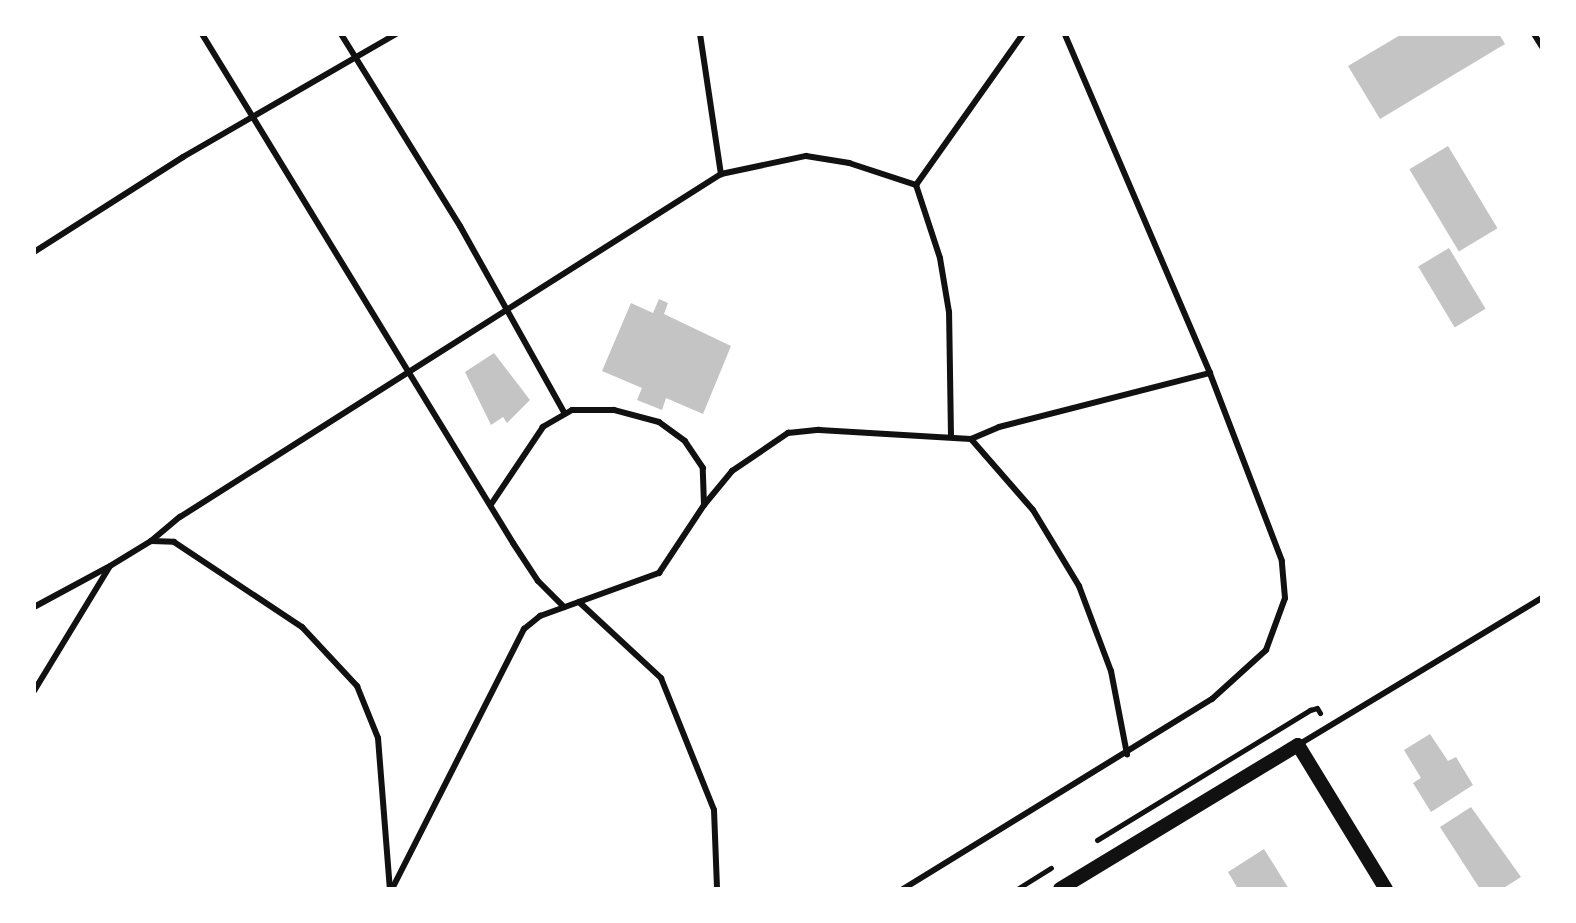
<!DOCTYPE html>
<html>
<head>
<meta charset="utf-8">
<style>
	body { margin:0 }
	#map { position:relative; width:1576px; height:923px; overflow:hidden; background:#fff; font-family:Quicksand,sans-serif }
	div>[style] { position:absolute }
	.building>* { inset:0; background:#c4c4c4; transform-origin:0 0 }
	.path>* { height:5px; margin:-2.5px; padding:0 2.5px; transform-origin:2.5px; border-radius:2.5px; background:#111 }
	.service>* { height:6px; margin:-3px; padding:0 3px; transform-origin:3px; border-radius:3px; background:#111 }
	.tertiary>* { height:14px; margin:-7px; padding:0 7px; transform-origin:7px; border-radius:7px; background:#111 }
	span { translate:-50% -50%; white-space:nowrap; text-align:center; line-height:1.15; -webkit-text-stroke:8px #fff; paint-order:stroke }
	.frame { position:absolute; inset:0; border:36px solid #fff; pointer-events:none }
</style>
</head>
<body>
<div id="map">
	<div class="building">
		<div style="clip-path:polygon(1402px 34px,1499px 34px,1505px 44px,1380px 119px,1348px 66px)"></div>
		<div style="left:1448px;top:146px;width:96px;height:45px;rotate:59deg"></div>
		<div style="left:1449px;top:248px;width:71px;height:36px;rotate:59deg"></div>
		<div style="clip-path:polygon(659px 299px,668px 303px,664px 314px,731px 346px,703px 414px,666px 398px,662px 410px,637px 400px,642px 388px,602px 371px,631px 303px,653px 313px)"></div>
		<div style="clip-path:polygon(494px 353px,530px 400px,507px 423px,503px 417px,491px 425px,465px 372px)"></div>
		<div style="clip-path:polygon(1430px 734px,1448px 761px,1456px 757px,1473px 785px,1431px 812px,1413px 783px,1421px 778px,1404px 750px)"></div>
		<div style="clip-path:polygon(1471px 807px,1521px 877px,1502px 889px,1480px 889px,1440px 827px)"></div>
		<div style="clip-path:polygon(1264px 849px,1289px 889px,1238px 889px,1228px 872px)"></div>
	</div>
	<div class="path">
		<div style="left:1097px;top:840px;width:250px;rotate:-31.4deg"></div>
		<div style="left:1310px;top:710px;width:7px;rotate:-16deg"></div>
		<div style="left:1317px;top:708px;width:6px;rotate:59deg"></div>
		<div style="left:1017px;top:889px;width:40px;rotate:-32deg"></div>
	</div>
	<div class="service">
		<div style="left:202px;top:34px;width:596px;rotate:58.57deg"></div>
		<div style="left:513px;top:543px;width:45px;rotate:56.7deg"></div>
		<div style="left:538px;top:581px;width:37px;rotate:45deg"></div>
		<div style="left:341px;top:34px;width:226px;rotate:58.2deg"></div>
		<div style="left:460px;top:226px;width:215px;rotate:60.8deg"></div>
		<div style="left:700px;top:34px;width:142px;rotate:81.5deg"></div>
		<div style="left:1534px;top:34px;width:15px;rotate:58deg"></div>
		<div style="left:34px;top:252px;width:177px;rotate:-32.5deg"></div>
		<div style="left:183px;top:157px;width:246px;rotate:-30deg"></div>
		<div style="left:951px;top:436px;width:124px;rotate:-90.9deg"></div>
		<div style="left:949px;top:312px;width:55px;rotate:-99.5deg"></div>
		<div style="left:940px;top:258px;width:77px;rotate:-108.2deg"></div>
		<div style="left:916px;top:185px;width:185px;rotate:-54.7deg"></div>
		<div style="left:971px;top:439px;width:30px;rotate:-23deg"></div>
		<div style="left:999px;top:427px;width:218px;rotate:-14.4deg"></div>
		<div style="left:704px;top:505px;width:44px;rotate:-50.5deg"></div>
		<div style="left:732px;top:471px;width:68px;rotate:-34.2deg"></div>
		<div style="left:788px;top:433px;width:31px;rotate:-6deg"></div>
		<div style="left:819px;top:430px;width:152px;rotate:3.4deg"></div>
		<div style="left:971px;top:439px;width:94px;rotate:48.9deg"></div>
		<div style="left:1033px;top:510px;width:89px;rotate:58.8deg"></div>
		<div style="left:1079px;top:586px;width:91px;rotate:69.4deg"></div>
		<div style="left:1111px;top:671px;width:85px;rotate:79.1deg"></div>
		<div style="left:151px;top:541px;width:38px;rotate:-40deg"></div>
		<div style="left:180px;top:517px;width:641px;rotate:-32.38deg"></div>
		<div style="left:721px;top:174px;width:87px;rotate:-12deg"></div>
		<div style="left:806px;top:156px;width:44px;rotate:9.2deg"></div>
		<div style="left:849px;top:163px;width:71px;rotate:18.2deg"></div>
		<div style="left:579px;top:602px;width:112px;rotate:42.8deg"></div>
		<div style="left:661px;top:678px;width:142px;rotate:68.1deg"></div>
		<div style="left:714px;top:810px;width:79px;rotate:87.8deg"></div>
		<div style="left:34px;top:607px;width:84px;rotate:-28.4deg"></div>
		<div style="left:34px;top:691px;width:146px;rotate:-58.7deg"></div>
		<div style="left:110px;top:566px;width:48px;rotate:-31.4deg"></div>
		<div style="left:151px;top:541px;width:23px;rotate:2deg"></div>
		<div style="left:174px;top:542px;width:154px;rotate:33.6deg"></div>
		<div style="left:302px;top:627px;width:81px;rotate:47deg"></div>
		<div style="left:357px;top:686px;width:56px;rotate:68deg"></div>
		<div style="left:378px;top:738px;width:151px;rotate:85.5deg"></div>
		<div style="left:1298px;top:745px;width:285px;rotate:-31.1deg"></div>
		<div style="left:392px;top:889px;width:292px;rotate:-63.1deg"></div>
		<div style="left:524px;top:629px;width:21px;rotate:-39deg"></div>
		<div style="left:540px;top:616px;width:127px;rotate:-19.9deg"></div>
		<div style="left:659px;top:573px;width:82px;rotate:-56.5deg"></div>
		<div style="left:704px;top:505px;width:37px;rotate:-92deg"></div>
		<div style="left:703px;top:468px;width:32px;rotate:-124deg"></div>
		<div style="left:685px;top:441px;width:32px;rotate:-144deg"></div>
		<div style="left:659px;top:422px;width:47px;rotate:-165.1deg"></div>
		<div style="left:614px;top:410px;width:42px;rotate:180deg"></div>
		<div style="left:572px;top:410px;width:34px;rotate:150deg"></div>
		<div style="left:543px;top:427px;width:92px;rotate:123.9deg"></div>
		<div style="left:903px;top:889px;width:363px;rotate:-31.6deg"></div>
		<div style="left:1212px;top:699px;width:73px;rotate:-42.2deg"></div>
		<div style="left:1266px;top:650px;width:55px;rotate:-69.9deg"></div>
		<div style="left:1285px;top:598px;width:37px;rotate:-95deg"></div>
		<div style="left:1282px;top:561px;width:201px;rotate:-111deg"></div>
		<div style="left:1210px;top:373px;width:369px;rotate:-113.2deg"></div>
	</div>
	<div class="tertiary">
		<div style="left:1060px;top:889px;width:278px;rotate:-31.2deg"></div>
		<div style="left:1298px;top:745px;width:169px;rotate:58.6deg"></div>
	</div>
	<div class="frame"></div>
</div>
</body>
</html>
